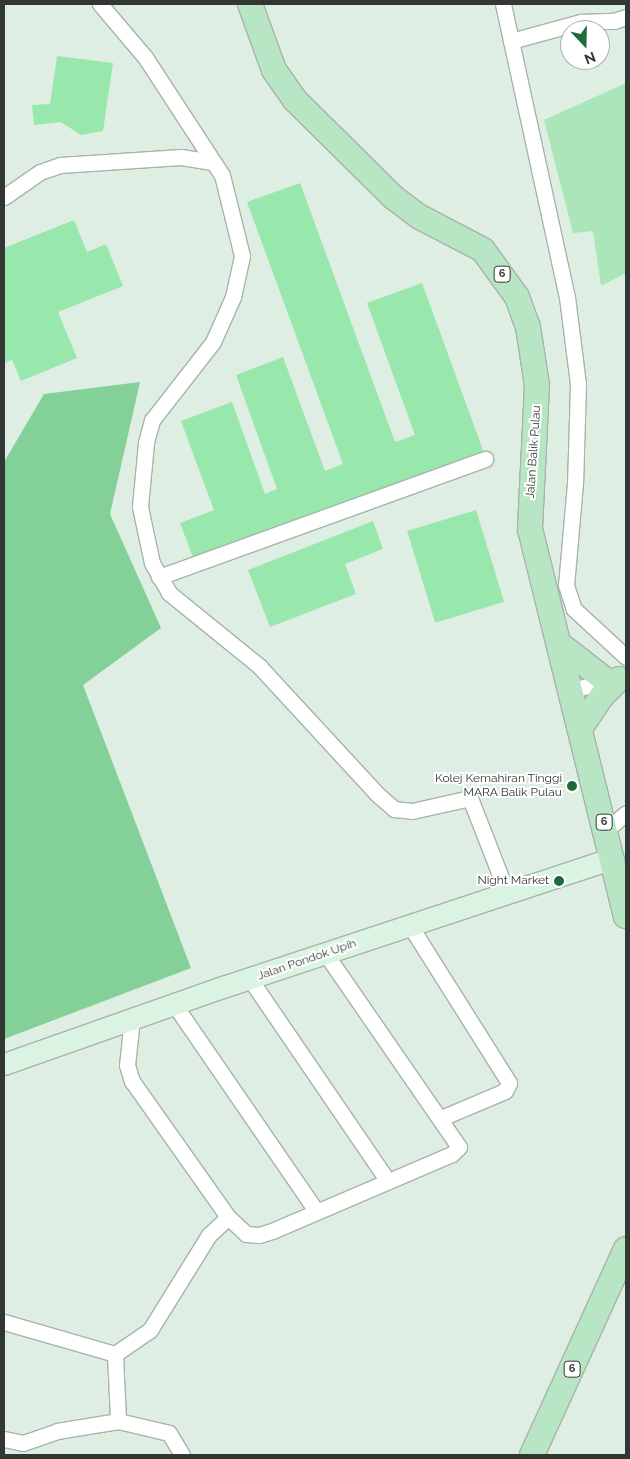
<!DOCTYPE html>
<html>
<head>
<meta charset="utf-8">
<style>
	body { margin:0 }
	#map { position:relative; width:630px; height:1459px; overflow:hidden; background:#dfeee2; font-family:Raleway,sans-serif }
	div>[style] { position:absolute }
	.green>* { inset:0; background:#aae6b9 }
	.forest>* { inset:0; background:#83d098 }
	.building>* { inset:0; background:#98e7ad; transform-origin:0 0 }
	.roads { filter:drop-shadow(1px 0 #a6b4a9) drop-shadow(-1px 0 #a6b4a9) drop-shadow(0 1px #a6b4a9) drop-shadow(0 -1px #a6b4a9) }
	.street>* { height:15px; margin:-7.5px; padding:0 7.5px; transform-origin:7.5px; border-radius:7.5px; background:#fff }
	.secondary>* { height:21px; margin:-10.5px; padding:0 10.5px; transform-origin:10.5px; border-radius:10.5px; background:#dbf3e2 }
	.primary>* { height:24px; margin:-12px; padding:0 12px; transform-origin:12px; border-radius:12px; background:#b8e6c4 }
	.dots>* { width:14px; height:14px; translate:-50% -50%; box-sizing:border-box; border:2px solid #fff; border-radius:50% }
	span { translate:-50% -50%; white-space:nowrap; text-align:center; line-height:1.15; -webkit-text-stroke:4px #fff; paint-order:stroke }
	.shield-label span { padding:1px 4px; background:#fff; border:1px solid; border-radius:4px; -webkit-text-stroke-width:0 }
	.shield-label { font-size:11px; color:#323733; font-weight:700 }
	.street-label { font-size:12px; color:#323733 }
	.poi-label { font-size:12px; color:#323733 }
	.right { translate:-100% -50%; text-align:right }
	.frame { position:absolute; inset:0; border:5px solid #323733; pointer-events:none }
	.north { position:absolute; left:560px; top:20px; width:50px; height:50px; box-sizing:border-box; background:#fff; border:1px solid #adafad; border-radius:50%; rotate:159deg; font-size:14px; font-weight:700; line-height:20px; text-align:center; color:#323733 }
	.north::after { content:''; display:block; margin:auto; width:18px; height:22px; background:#1e6c3b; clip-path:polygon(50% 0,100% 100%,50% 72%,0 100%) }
</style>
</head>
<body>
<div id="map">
	<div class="green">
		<div style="clip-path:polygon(626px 83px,626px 273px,601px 286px,593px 231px,573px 233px,544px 120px)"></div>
	</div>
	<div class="forest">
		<div style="clip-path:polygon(140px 382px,110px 514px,161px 628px,83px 685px,191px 968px,4px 1039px,4px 462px,44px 394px)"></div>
	</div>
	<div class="building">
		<div style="clip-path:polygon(57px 56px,113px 63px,103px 131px,81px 135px,61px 122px,34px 125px,32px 105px,50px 104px)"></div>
		<div style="clip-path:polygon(300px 183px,395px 442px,415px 435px,367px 303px,422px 283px,484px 453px,194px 560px,180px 523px,214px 510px,181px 421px,232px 402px,265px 494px,277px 489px,236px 375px,283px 357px,325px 471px,343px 464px,247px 202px)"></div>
		<div style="clip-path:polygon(74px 220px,87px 252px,106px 244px,123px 286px,58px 312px,77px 358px,21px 381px,12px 360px,4px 363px,4px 248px)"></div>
		<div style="left:476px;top:510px;width:96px;height:72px;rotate:73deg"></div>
		<div style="clip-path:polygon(373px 521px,383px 549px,345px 564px,356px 594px,270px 627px,248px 570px)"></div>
	</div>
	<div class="roads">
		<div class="street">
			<div style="left:100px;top:4px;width:70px;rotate:49.7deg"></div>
			<div style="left:145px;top:57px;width:141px;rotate:56.9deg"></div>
			<div style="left:222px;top:175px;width:83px;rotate:76.1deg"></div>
			<div style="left:242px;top:256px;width:42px;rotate:102.4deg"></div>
			<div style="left:233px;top:297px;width:49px;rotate:114deg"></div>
			<div style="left:213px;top:342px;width:99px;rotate:128deg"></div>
			<div style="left:152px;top:420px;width:24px;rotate:105deg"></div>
			<div style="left:146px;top:443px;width:64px;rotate:95.4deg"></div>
			<div style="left:140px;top:507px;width:57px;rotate:77.9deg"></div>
			<div style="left:152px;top:563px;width:34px;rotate:60deg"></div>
			<div style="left:169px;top:593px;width:116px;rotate:39deg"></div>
			<div style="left:259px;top:666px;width:174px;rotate:47.3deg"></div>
			<div style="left:377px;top:794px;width:23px;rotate:41deg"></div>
			<div style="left:394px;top:809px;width:18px;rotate:6deg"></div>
			<div style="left:412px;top:811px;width:59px;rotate:-12.6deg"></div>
			<div style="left:470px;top:798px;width:102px;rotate:68.7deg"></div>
			<div style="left:503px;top:4px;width:300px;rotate:77.7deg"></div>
			<div style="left:567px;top:297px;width:88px;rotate:82.8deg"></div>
			<div style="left:578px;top:384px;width:99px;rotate:91.7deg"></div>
			<div style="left:575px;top:483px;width:102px;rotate:95deg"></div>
			<div style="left:566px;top:585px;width:25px;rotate:72deg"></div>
			<div style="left:574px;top:609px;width:71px;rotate:42.7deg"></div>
			<div style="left:511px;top:41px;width:73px;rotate:-15.2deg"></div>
			<div style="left:581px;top:22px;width:33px;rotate:-2deg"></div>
			<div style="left:614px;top:21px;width:13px;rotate:-18deg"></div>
			<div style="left:4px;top:197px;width:44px;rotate:-34.8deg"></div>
			<div style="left:40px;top:172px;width:21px;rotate:-19deg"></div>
			<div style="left:60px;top:165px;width:121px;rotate:-3.8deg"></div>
			<div style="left:181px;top:157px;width:32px;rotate:9deg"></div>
			<div style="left:159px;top:577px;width:347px;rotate:-19.9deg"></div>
			<div style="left:571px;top:690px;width:43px;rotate:-13.4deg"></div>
			<div style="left:606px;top:830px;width:26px;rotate:-40deg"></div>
			<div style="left:409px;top:924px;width:188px;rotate:57.8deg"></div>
			<div style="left:509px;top:1083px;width:9px;rotate:117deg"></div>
			<div style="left:505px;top:1091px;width:69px;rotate:157.1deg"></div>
			<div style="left:250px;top:979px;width:243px;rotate:55.7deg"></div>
			<div style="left:174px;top:1004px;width:252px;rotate:55.5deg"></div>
			<div style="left:132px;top:1019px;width:46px;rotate:96.2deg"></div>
			<div style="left:127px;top:1065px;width:17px;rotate:73deg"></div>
			<div style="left:132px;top:1081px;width:166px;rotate:54.8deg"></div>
			<div style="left:228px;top:1217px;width:25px;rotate:43deg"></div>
			<div style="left:246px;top:1234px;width:13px;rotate:4deg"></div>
			<div style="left:259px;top:1235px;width:14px;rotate:-17deg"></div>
			<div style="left:272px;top:1231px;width:196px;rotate:-23.2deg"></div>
			<div style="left:452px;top:1154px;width:10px;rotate:-45deg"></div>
			<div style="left:459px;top:1147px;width:234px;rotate:-124.6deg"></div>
			<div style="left:4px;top:1322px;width:116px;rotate:16.1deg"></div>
			<div style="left:115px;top:1354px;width:67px;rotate:87.4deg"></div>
			<div style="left:115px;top:1354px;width:42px;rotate:-34.4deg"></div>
			<div style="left:150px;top:1330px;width:112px;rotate:-58.2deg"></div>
			<div style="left:209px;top:1235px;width:26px;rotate:-43deg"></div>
			<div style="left:4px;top:1439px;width:19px;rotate:12deg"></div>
			<div style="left:23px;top:1443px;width:36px;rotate:-19deg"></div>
			<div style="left:57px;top:1431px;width:62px;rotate:-9.3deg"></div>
			<div style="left:118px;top:1421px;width:52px;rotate:13.2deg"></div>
			<div style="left:169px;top:1433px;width:26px;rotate:59deg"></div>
		</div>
		<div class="secondary">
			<div style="left:4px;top:1064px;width:232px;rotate:-19.4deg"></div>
			<div style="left:223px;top:987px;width:410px;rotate:-18.3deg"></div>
		</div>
		<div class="primary">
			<div style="left:250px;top:4px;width:70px;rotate:70deg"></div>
			<div style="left:274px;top:70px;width:35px;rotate:55deg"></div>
			<div style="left:294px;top:99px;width:139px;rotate:44.7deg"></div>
			<div style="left:393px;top:197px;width:34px;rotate:37deg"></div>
			<div style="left:420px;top:217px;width:71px;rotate:27.6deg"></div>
			<div style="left:483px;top:250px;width:58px;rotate:54.1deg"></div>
			<div style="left:517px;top:297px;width:32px;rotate:70deg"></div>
			<div style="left:528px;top:327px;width:59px;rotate:81.2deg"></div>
			<div style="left:537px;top:385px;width:144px;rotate:92.8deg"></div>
			<div style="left:530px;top:529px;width:399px;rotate:76.1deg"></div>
			<div style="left:558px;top:643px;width:63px;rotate:38deg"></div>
			<div style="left:581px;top:727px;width:37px;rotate:-56deg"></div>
			<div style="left:602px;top:696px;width:24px;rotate:-45deg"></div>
			<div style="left:532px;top:1455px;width:226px;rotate:-65.5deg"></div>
		</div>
	</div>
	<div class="dots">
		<div style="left:572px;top:786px;background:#1e6c3b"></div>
		<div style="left:559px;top:881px;background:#1e6c3b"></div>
	</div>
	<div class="shield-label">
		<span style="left:502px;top:274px">6</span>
		<span style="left:604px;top:822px">6</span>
		<span style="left:572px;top:1369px">6</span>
	</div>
	<div class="street-label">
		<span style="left:534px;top:452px;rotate:-86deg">Jalan Balik Pulau</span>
		<span style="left:307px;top:960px;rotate:-19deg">Jalan Pondok Upih</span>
	</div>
	<div class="poi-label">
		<span class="right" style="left:562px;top:786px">Kolej Kemahiran Tinggi<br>MARA Balik Pulau</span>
		<span class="right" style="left:549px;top:881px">Night Market</span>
	</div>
	<div class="frame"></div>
	<div class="north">N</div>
</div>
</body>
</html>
